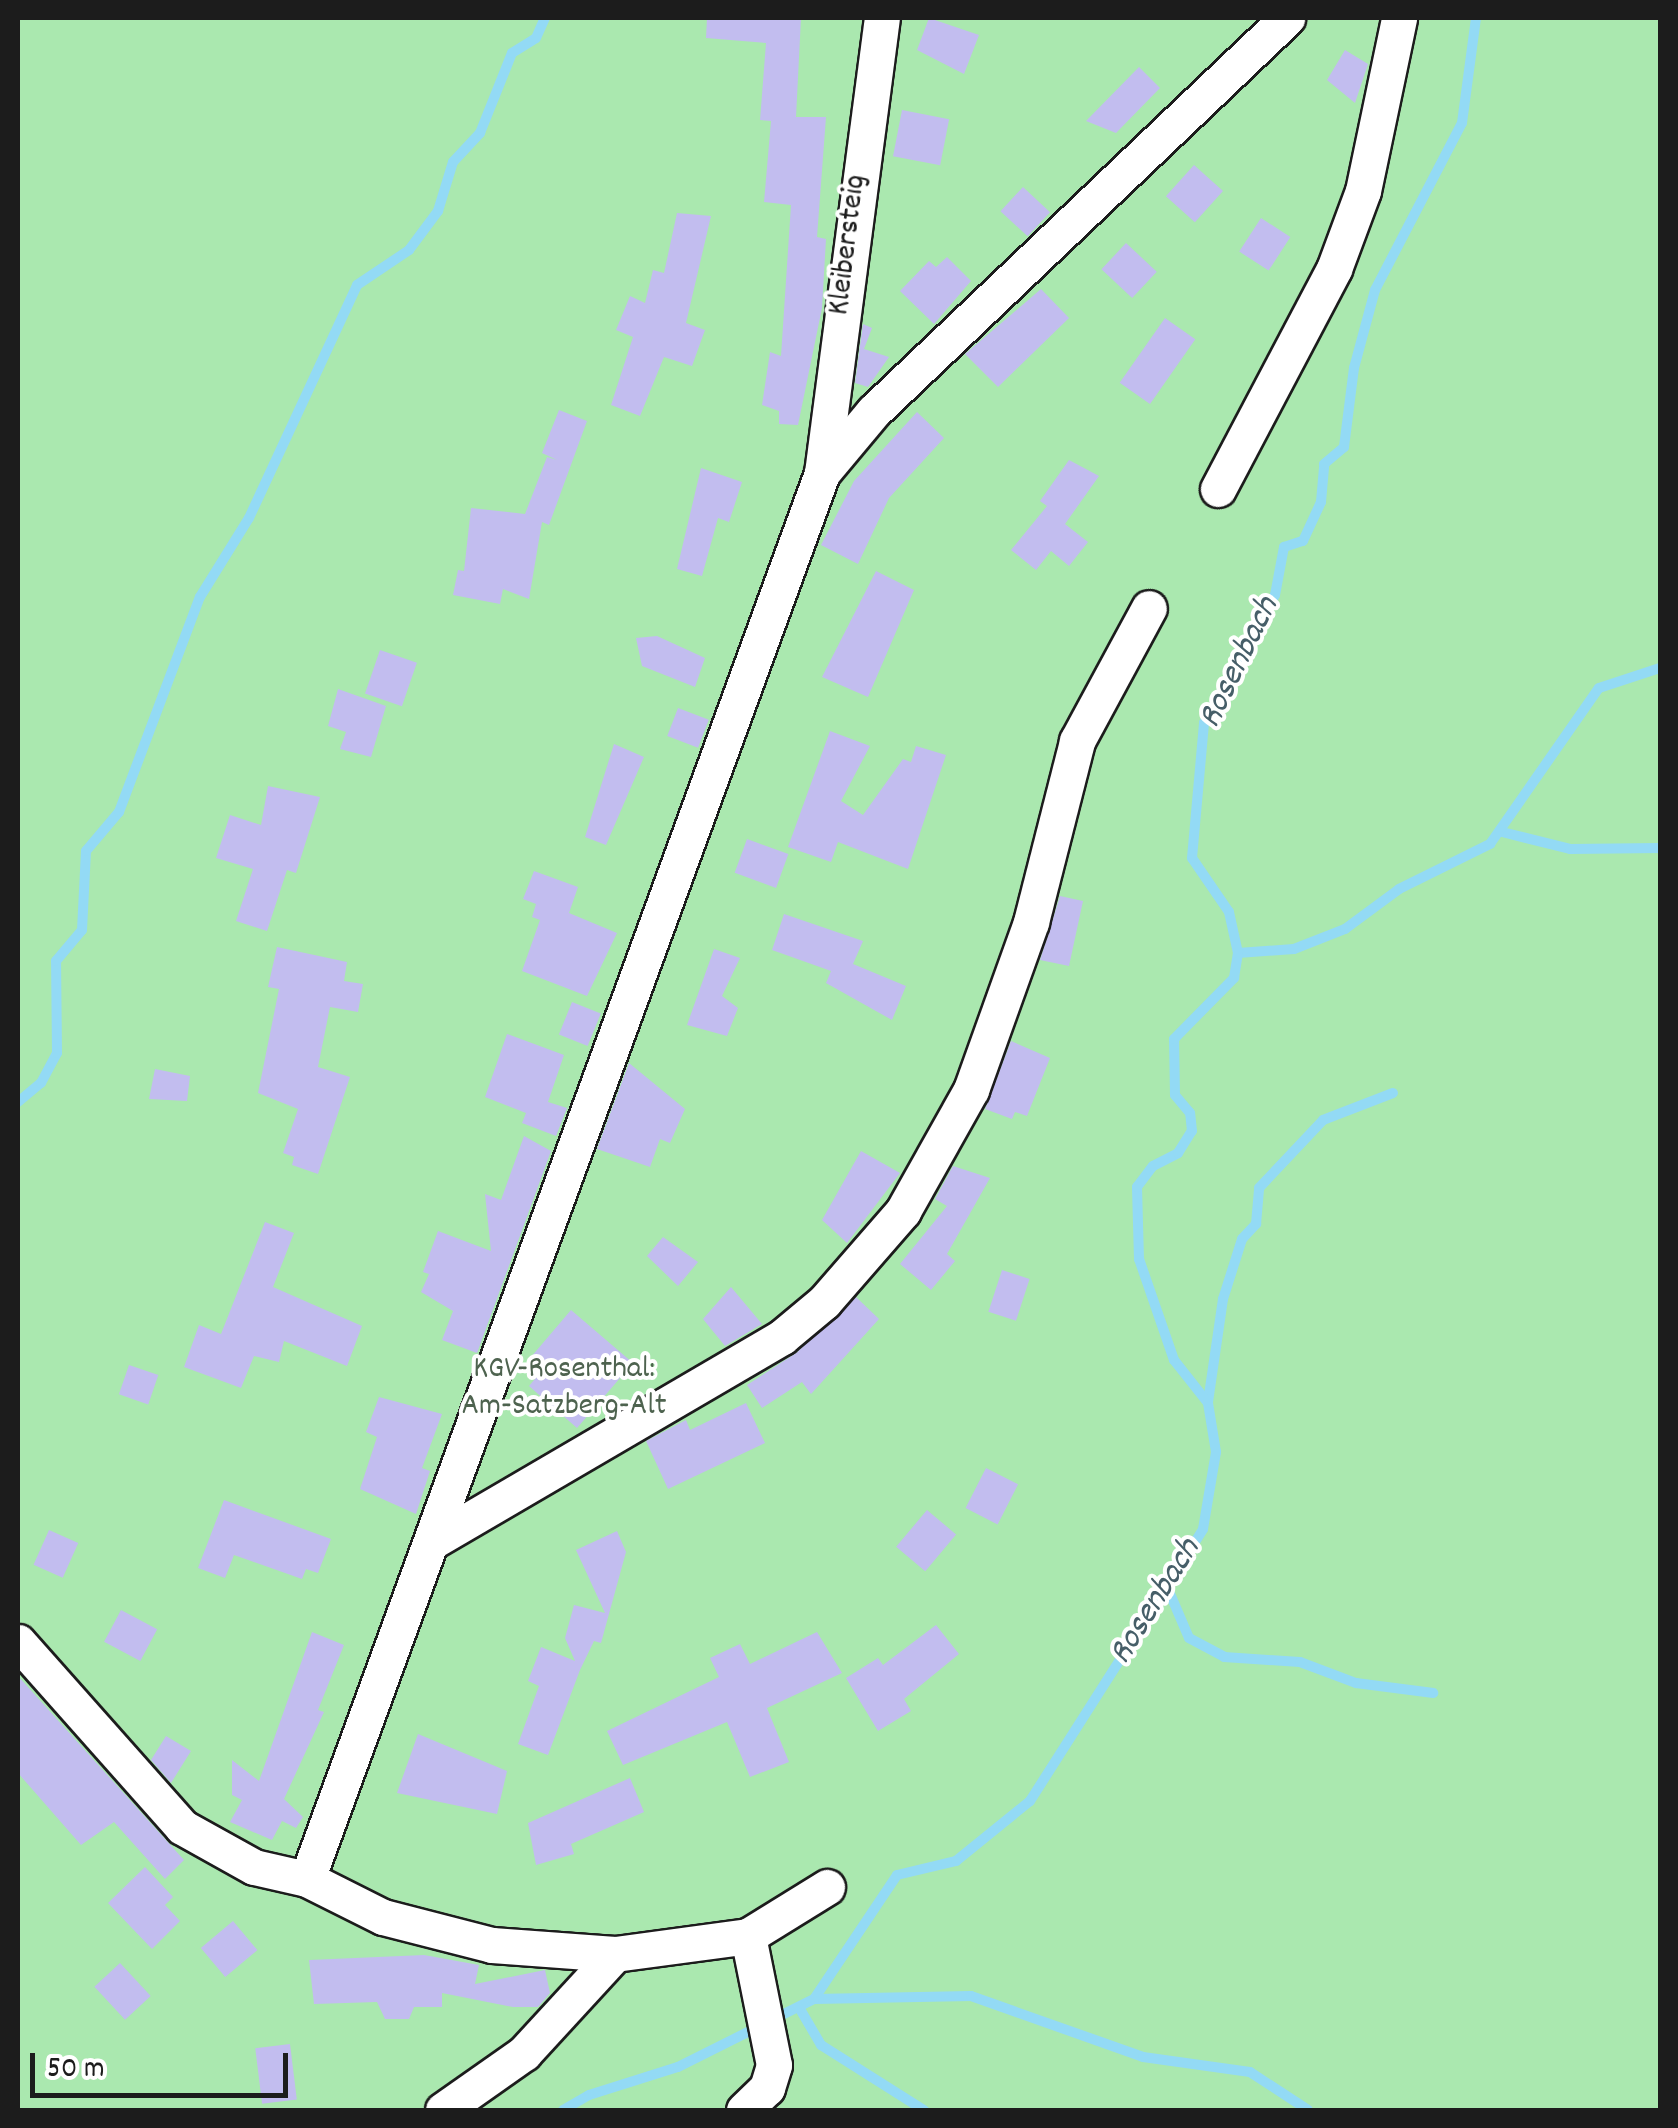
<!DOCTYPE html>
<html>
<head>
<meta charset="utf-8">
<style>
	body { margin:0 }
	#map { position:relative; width:1678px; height:2128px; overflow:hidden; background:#fff; font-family:Dekko,sans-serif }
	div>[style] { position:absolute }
	.green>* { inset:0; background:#aae8af; transform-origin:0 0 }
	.stream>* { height:10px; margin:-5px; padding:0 5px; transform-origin:5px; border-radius:5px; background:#93daf5 }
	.building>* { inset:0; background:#c2bdef; transform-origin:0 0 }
	.roads { filter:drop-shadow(2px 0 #1c1c1c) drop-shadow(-2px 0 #1c1c1c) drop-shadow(0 2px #1c1c1c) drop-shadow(0 -2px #1c1c1c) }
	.street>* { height:35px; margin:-17.5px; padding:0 17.5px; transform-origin:17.5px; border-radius:17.5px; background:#fff }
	span { translate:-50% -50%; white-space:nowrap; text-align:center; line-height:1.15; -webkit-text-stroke:8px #fff; paint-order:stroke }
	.street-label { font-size:32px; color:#1c1c1c }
	.park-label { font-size:32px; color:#4e634f }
	.water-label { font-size:35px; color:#465e68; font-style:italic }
	.frame { position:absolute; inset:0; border:20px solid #1c1c1c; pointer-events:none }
	.scale { position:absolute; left:30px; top:2053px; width:258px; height:45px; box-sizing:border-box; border:5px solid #1c1c1c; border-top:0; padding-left:12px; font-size:30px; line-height:35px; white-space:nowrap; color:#1c1c1c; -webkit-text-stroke:8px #fff; paint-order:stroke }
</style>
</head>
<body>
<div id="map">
	<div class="green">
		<div style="left:18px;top:18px;width:1642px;height:2092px"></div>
	</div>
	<div class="stream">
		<div style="left:1502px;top:832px;width:70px;rotate:14deg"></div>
		<div style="left:1570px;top:849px;width:90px;rotate:-0.6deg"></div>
		<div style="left:1238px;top:953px;width:56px;rotate:-4.1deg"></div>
		<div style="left:1294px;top:949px;width:55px;rotate:-21.4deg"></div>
		<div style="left:1345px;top:929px;width:67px;rotate:-36.5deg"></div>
		<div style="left:1399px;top:889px;width:102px;rotate:-26.3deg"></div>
		<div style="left:1490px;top:844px;width:190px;rotate:-55.1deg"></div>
		<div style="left:1599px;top:688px;width:64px;rotate:-18.2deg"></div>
		<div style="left:18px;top:1102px;width:30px;rotate:-40deg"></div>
		<div style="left:41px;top:1083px;width:34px;rotate:-62deg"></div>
		<div style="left:57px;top:1053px;width:92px;rotate:-90.6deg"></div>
		<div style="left:56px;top:961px;width:40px;rotate:-50deg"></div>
		<div style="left:82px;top:930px;width:79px;rotate:-87.1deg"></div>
		<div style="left:86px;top:851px;width:51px;rotate:-49.8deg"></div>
		<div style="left:119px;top:812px;width:230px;rotate:-69.4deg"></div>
		<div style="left:200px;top:597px;width:93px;rotate:-58.2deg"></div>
		<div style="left:249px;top:518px;width:257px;rotate:-65.1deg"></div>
		<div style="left:357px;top:285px;width:63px;rotate:-33.9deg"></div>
		<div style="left:409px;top:250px;width:49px;rotate:-53.4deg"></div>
		<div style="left:438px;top:211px;width:51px;rotate:-73deg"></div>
		<div style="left:453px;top:162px;width:40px;rotate:-47deg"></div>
		<div style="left:480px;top:133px;width:86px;rotate:-68.2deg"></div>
		<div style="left:512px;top:53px;width:28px;rotate:-32deg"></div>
		<div style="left:536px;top:38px;width:22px;rotate:-66deg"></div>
		<div style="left:1208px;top:1402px;width:104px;rotate:-81.7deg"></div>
		<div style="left:1223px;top:1299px;width:63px;rotate:-72.4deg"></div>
		<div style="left:1242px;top:1239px;width:21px;rotate:-47deg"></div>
		<div style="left:1256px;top:1224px;width:36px;rotate:-85deg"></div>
		<div style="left:1259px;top:1188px;width:93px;rotate:-46.7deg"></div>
		<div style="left:1323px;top:1120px;width:75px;rotate:-21.1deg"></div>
		<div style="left:1168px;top:1589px;width:53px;rotate:66.8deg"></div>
		<div style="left:1189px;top:1638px;width:40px;rotate:28deg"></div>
		<div style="left:1224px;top:1657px;width:76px;rotate:3.8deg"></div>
		<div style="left:1300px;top:1662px;width:60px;rotate:20.6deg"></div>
		<div style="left:1356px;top:1683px;width:78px;rotate:7.4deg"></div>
		<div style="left:814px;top:1999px;width:157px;rotate:-1.1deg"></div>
		<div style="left:971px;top:1996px;width:182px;rotate:19.5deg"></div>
		<div style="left:1143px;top:2057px;width:108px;rotate:8deg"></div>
		<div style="left:1250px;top:2072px;width:69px;rotate:33.2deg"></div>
		<div style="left:800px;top:2009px;width:42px;rotate:59.7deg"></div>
		<div style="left:821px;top:2045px;width:122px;rotate:32.3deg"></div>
		<div style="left:563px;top:2110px;width:30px;rotate:-30deg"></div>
		<div style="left:589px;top:2095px;width:93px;rotate:-17.5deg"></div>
		<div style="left:678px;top:2067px;width:152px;rotate:-26.6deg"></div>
		<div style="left:814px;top:1999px;width:149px;rotate:-56.2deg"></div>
		<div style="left:897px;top:1875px;width:61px;rotate:-13.3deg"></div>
		<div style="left:956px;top:1861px;width:95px;rotate:-39deg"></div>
		<div style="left:1030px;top:1801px;width:322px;rotate:-57.5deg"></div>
		<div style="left:1203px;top:1529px;width:78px;rotate:-80.4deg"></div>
		<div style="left:1216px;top:1452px;width:50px;rotate:-99.3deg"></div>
		<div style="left:1208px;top:1403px;width:55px;rotate:-128.3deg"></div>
		<div style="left:1174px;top:1360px;width:107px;rotate:-109.1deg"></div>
		<div style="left:1139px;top:1259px;width:72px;rotate:-91.6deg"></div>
		<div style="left:1137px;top:1187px;width:26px;rotate:-53deg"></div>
		<div style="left:1153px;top:1166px;width:28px;rotate:-27deg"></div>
		<div style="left:1178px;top:1153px;width:26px;rotate:-58deg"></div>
		<div style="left:1192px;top:1131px;width:18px;rotate:-96deg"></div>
		<div style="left:1190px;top:1113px;width:23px;rotate:-130deg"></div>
		<div style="left:1175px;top:1095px;width:56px;rotate:-91deg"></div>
		<div style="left:1174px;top:1039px;width:86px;rotate:-45.5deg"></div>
		<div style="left:1234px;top:978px;width:25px;rotate:-81deg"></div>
		<div style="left:1238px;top:953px;width:42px;rotate:-102.4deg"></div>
		<div style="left:1229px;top:912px;width:65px;rotate:-124.4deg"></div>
		<div style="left:1192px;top:858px;width:136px;rotate:-84.9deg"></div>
		<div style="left:1204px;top:723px;width:146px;rotate:-61deg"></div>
		<div style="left:1275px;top:595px;width:49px;rotate:-79.4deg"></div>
		<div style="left:1284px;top:547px;width:20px;rotate:-18deg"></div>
		<div style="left:1303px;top:541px;width:43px;rotate:-65.2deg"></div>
		<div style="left:1321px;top:502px;width:38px;rotate:-85deg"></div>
		<div style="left:1324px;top:464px;width:26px;rotate:-40deg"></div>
		<div style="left:1344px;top:447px;width:80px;rotate:-82.8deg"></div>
		<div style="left:1354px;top:368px;width:81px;rotate:-74.9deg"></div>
		<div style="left:1375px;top:290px;width:188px;rotate:-62.5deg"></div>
		<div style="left:1462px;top:123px;width:106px;rotate:-82.4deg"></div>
	</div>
	<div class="building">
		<div style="clip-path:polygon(707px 18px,801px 18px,796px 117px,826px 117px,817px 237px,826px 239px,822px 308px,798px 425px,779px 424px,779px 411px,762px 405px,770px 352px,781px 356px,791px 205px,764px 202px,771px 121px,760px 120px,766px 43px,706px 38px)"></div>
		<div style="clip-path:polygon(929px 18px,979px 35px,964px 74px,917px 50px)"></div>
		<div style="clip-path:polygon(1345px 50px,1368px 64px,1355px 103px,1327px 80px)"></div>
		<div style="clip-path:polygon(1139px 67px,1160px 88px,1116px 133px,1086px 121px)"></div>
		<div style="left:902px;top:110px;width:48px;height:47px;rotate:11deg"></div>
		<div style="left:1194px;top:165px;width:39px;height:42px;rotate:42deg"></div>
		<div style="left:1023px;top:187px;width:37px;height:33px;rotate:43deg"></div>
		<div style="clip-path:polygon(677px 213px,711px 216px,686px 323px,705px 330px,692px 366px,664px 357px,640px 416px,611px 405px,633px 337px,616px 330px,630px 296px,645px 303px,653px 270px,664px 273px)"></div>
		<div style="left:1261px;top:218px;width:35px;height:40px;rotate:33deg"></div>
		<div style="left:1126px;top:243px;width:42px;height:36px;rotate:43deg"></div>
		<div style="clip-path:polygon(947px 257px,971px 281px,934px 324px,900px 291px,929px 261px,936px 267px)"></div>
		<div style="clip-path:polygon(1041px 289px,1069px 318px,998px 387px,965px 354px)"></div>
		<div style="left:1165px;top:318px;width:37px;height:79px;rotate:35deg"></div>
		<div style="clip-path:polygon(863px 324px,872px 328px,864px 349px,889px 357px,868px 387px,855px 383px)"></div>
		<div style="clip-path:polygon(559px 410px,587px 421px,549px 525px,542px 522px,529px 599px,503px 589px,500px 604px,453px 595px,458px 570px,464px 571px,471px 508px,525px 514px,547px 457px,557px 460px,542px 453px)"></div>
		<div style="clip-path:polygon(917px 412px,944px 438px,889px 498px,858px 564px,821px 545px,854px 481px)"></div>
		<div style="clip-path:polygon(1069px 460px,1099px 476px,1065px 524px,1088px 542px,1069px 566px,1051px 551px,1036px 570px,1011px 550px,1047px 506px,1040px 501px)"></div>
		<div style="clip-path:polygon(701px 468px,742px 482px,729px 522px,718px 518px,702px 576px,677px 569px)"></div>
		<div style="clip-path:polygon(876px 571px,914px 590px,868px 697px,822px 677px)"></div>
		<div style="clip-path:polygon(657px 636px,705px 658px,695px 687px,642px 666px,636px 638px)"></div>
		<div style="left:380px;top:650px;width:39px;height:46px;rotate:19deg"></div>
		<div style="clip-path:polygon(338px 689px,386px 706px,371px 757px,340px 749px,346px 732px,328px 726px)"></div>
		<div style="left:678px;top:708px;width:33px;height:30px;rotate:21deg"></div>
		<div style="clip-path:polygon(830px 731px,870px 746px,841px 801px,863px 815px,903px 759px,911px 762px,916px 746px,946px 755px,908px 869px,838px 842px,831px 862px,788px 847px)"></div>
		<div style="clip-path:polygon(614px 744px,644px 757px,606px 845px,585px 837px)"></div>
		<div style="clip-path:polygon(268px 786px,320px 797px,296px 873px,287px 870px,267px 931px,236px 921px,253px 869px,216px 858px,230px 815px,261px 825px)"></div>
		<div style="left:747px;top:839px;width:44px;height:36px;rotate:20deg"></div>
		<div style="clip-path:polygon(534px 871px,578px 887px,569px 913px,617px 933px,587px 996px,522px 971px,540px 920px,532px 917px,536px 904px,523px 899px)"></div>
		<div style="clip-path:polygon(1060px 896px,1083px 901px,1069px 966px,1040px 960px)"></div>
		<div style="clip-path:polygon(784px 914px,863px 941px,853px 964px,906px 986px,892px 1020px,826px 983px,831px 971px,772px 950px)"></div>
		<div style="clip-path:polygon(277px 947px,347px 962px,344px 981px,363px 984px,358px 1012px,330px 1007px,318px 1067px,350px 1077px,318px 1174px,292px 1165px,294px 1157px,283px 1153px,298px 1109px,258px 1093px,279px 989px,268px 987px)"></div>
		<div style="clip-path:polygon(714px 949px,740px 958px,722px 996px,738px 1008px,727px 1036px,687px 1025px)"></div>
		<div style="left:572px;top:1002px;width:31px;height:35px;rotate:22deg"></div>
		<div style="clip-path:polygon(507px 1034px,564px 1055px,548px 1102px,567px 1108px,556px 1136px,522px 1123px,526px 1113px,485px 1097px)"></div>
		<div style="clip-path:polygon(1011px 1041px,1050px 1058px,1027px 1116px,1015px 1112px,1012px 1119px,985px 1109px)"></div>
		<div style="clip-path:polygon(629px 1063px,685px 1109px,670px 1143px,660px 1139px,650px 1167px,597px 1149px)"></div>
		<div style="clip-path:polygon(155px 1069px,190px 1076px,187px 1101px,149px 1099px)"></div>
		<div style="clip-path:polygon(524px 1136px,551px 1151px,477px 1353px,442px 1340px,453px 1311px,421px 1292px,429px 1274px,423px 1272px,438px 1231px,491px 1251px,485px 1194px,501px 1200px)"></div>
		<div style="clip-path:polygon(861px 1151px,900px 1173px,847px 1243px,822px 1220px)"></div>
		<div style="clip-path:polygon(953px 1166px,990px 1178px,947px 1254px,955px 1261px,931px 1290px,900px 1264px,947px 1206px,935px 1199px)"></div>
		<div style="clip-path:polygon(265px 1222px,294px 1233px,273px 1287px,362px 1326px,347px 1366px,284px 1341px,279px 1362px,254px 1356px,241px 1388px,184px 1367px,199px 1325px,221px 1334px)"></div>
		<div style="clip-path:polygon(663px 1237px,698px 1262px,678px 1286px,647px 1256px)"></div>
		<div style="left:1002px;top:1270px;width:29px;height:44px;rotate:18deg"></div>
		<div style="clip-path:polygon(731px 1287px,762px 1324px,725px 1346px,703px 1319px)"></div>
		<div style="clip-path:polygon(856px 1297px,879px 1319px,811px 1394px,802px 1382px,762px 1408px,747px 1385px,796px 1353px)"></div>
		<div style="clip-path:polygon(571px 1310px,633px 1363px,577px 1428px,529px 1386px,544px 1368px,531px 1357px)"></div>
		<div style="left:129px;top:1365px;width:31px;height:31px;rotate:19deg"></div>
		<div style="clip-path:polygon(379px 1397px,442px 1414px,422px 1468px,430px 1471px,416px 1514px,360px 1489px,377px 1437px,366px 1432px)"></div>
		<div style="clip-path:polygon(746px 1403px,765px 1443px,668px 1489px,646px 1441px,686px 1420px,690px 1430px)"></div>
		<div style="left:986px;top:1468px;width:36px;height:45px;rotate:27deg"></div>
		<div style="clip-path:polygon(224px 1500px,331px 1539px,318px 1573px,306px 1569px,302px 1579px,234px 1555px,225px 1578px,198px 1568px)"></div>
		<div style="left:927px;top:1510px;width:38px;height:48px;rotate:40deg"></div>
		<div style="left:49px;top:1530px;width:32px;height:38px;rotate:24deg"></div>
		<div style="clip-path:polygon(617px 1531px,626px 1552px,601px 1643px,594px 1641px,580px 1670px,548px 1755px,518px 1744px,539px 1686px,528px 1681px,541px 1647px,575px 1661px,565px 1638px,574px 1605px,605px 1613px,576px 1550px)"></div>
		<div style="left:121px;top:1610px;width:41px;height:36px;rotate:28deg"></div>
		<div style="clip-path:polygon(936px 1625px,959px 1654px,904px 1699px,911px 1711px,878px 1731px,846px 1678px,878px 1658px,883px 1665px)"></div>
		<div style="clip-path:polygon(312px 1632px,344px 1645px,318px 1710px,324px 1712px,284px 1799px,303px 1817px,296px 1828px,282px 1821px,272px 1840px,230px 1822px,242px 1800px,232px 1795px,232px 1760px,259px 1781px)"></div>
		<div style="clip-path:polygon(817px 1632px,842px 1673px,767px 1708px,789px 1762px,750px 1777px,727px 1722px,623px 1765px,607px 1731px,719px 1677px,710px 1658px,740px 1644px,750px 1664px)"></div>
		<div style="clip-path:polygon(18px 1676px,184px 1860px,165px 1879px,114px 1822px,81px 1845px,18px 1773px)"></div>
		<div style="clip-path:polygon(418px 1734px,507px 1771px,497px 1814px,397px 1793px)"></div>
		<div style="clip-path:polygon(166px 1736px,191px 1751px,171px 1783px,151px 1760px)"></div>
		<div style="clip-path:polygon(630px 1778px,644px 1812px,571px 1844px,574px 1854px,536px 1865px,528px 1823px)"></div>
		<div style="clip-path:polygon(145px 1867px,173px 1897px,165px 1905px,180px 1921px,152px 1949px,108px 1903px)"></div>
		<div style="left:233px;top:1921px;width:38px;height:42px;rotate:50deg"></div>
		<div style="clip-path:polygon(424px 1955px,479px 1965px,475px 1984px,545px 1970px,550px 1993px,538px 2007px,513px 2007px,442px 1993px,442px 2007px,414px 2007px,409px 2019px,385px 2019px,377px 2002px,314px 2004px,309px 1960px)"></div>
		<div style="left:120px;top:1963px;width:45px;height:35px;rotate:47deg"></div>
		<div style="left:290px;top:2044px;width:56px;height:35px;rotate:83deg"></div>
	</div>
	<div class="roads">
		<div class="street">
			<div style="left:822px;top:473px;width:459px;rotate:-82.5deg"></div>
			<div style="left:1218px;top:489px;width:249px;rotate:-62.2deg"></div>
			<div style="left:1334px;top:269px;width:83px;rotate:-69.6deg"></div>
			<div style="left:1363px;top:191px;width:177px;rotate:-78.2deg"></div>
			<div style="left:433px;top:1541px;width:404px;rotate:-30.3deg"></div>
			<div style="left:782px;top:1337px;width:55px;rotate:-39.8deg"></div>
			<div style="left:824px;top:1302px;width:121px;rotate:-49deg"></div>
			<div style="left:903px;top:1211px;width:139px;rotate:-60.7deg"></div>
			<div style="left:971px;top:1090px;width:178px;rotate:-70.3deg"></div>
			<div style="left:1031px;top:922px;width:187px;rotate:-75.7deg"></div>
			<div style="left:1077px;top:741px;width:151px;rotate:-61.6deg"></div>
			<div style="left:18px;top:1642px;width:247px;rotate:48.4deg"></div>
			<div style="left:182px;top:1827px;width:82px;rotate:29.1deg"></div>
			<div style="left:254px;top:1867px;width:54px;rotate:12.8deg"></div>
			<div style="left:307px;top:1879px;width:85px;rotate:26.6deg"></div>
			<div style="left:383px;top:1917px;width:113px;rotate:14.4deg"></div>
			<div style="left:492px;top:1945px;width:123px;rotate:4.2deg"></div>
			<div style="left:615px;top:1954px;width:134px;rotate:-7.7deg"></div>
			<div style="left:748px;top:1936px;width:93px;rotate:-31.8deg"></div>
			<div style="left:307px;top:1879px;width:1497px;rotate:-69.88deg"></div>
			<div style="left:822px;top:473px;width:80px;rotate:-50.1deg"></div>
			<div style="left:873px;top:412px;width:572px;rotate:-43.58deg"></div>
			<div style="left:443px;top:2110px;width:99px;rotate:-35.1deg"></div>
			<div style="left:524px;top:2053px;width:134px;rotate:-47.4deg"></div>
			<div style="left:744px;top:2110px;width:32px;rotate:-44deg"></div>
			<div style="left:767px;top:2088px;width:24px;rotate:-73deg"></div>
			<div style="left:774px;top:2065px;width:132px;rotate:-101.4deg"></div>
		</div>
	</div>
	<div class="street-label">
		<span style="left:849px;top:245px;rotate:-83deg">Kleibersteig</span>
	</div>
	<div class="park-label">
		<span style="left:564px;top:1389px">KGV-Rosenthal:<br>Am-Satzberg-Alt</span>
	</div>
	<div class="water-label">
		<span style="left:1240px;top:663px;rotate:-64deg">Rosenbach</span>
		<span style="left:1156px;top:1602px;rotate:-58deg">Rosenbach</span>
	</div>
	<div class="frame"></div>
	<div class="scale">50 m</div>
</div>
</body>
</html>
